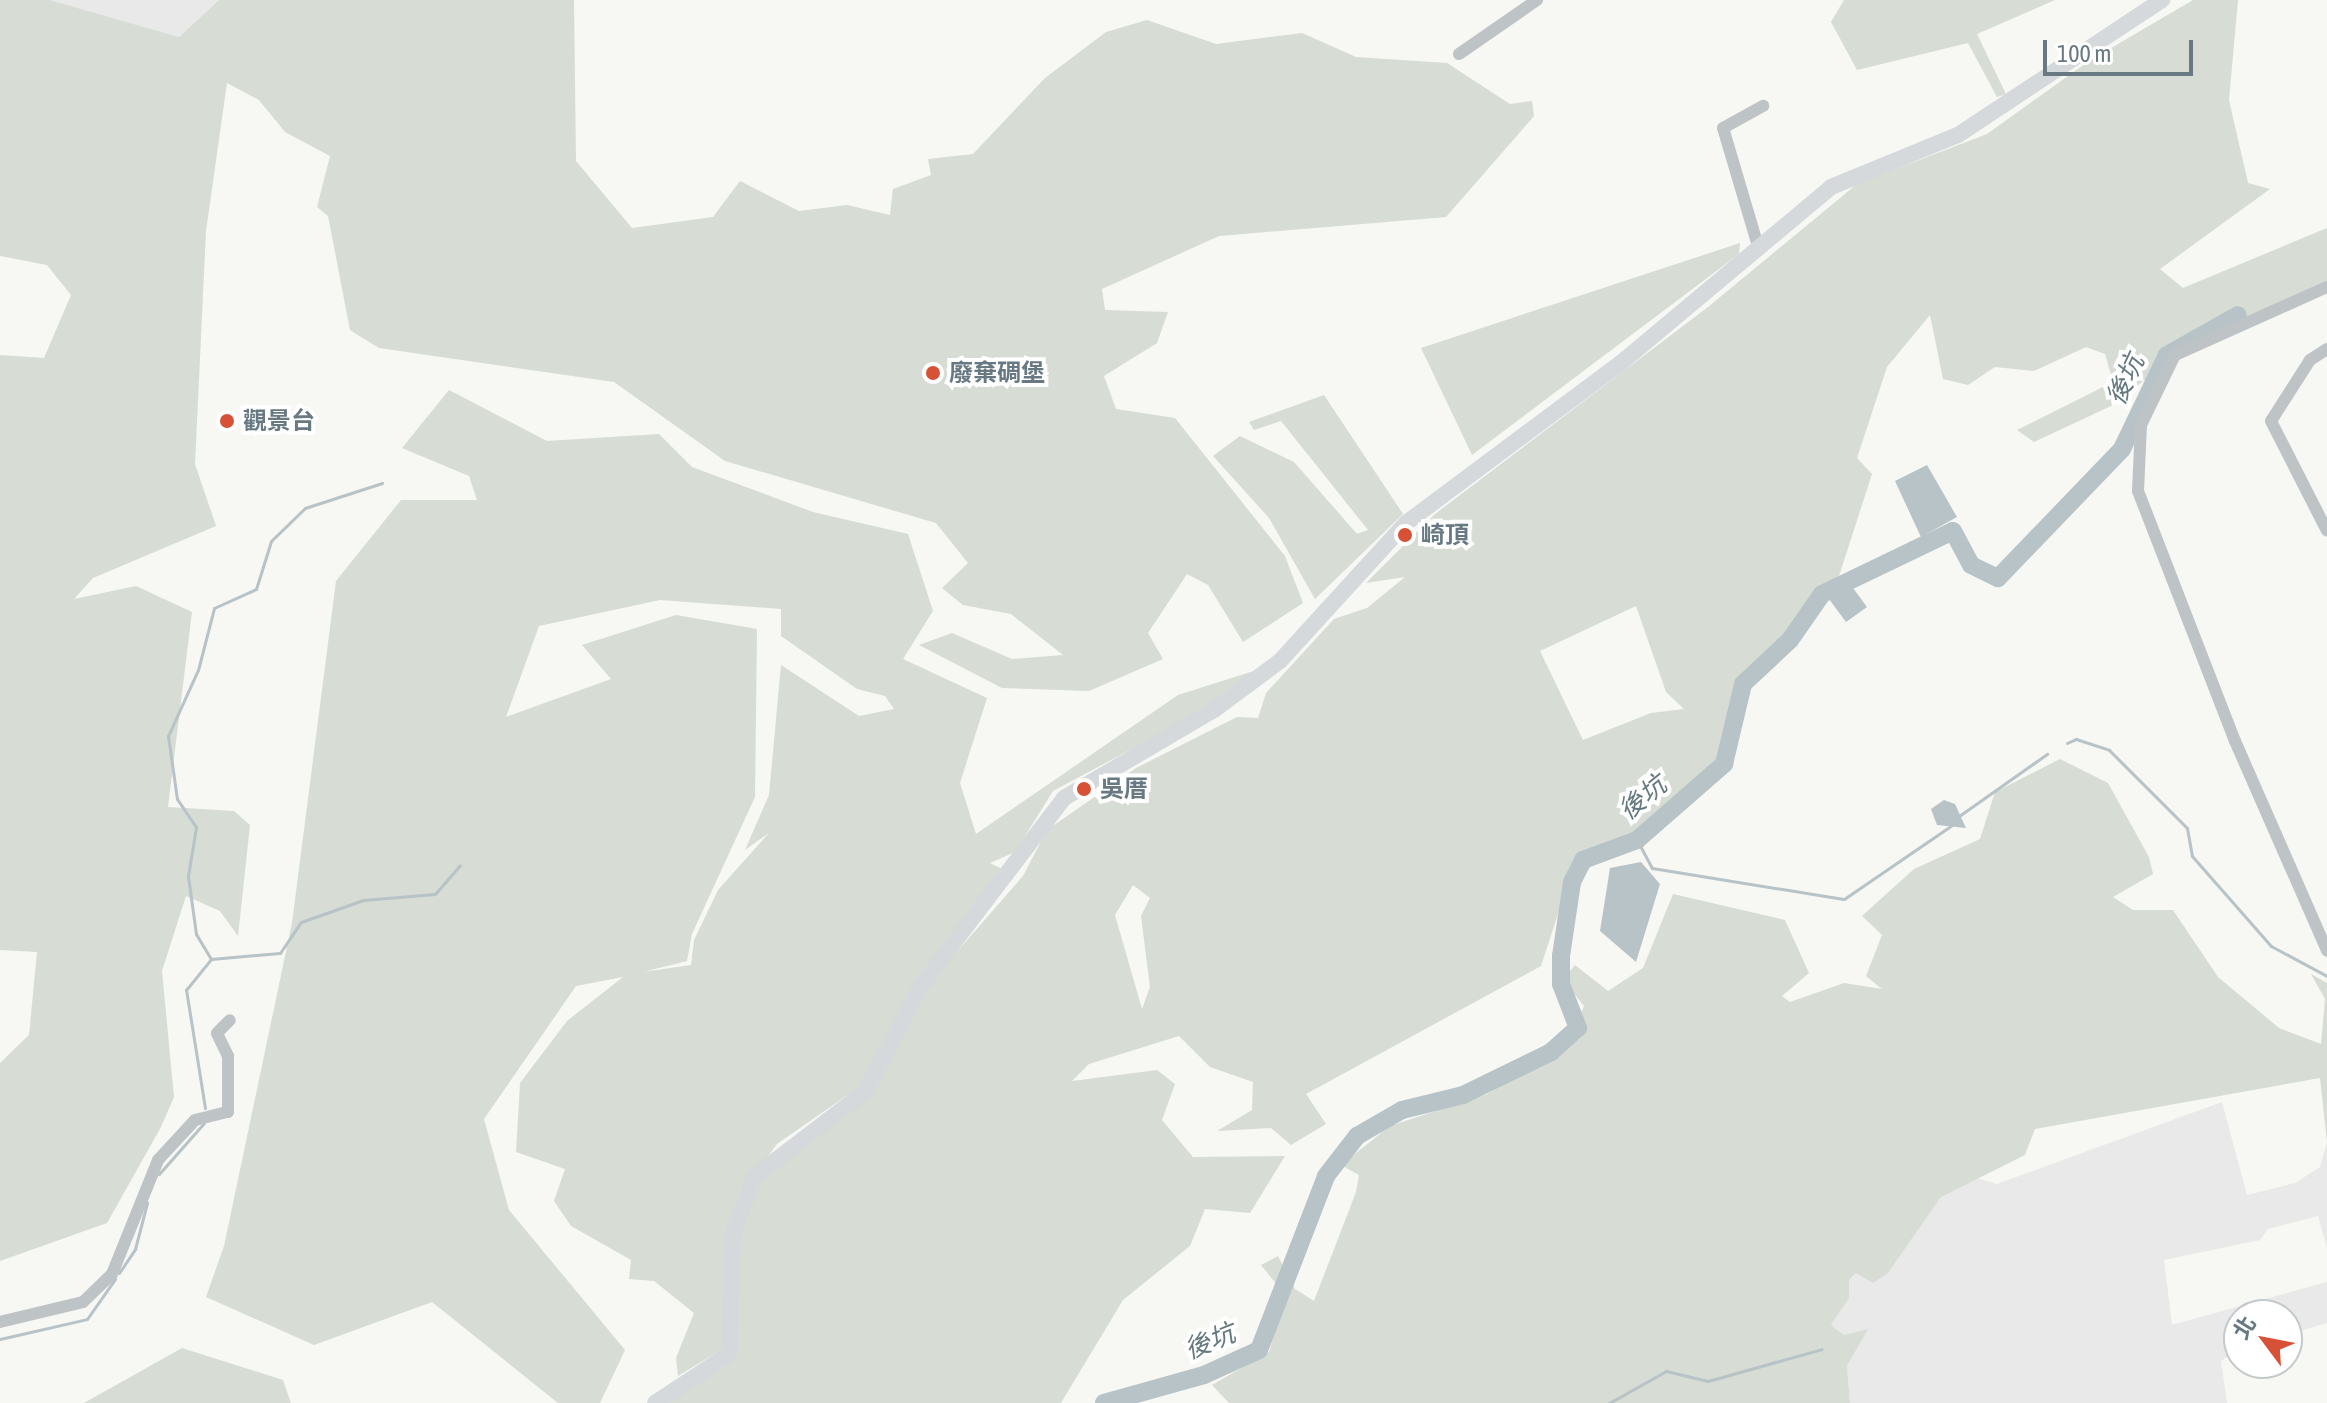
<!DOCTYPE html>
<html>
<head>
<meta charset="utf-8">
<style>
	body { margin:0 }
	#map { position:relative; width:2327px; height:1403px; overflow:hidden; background:#f7f7f4; font-family:"Asap Condensed","Noto Sans TC",sans-serif }
	div>[style] { position:absolute }
	.built>* { inset:0; background:#e8e9e8 }
	.green>* { inset:0; background:#d7dcd4 }
	.water>* { inset:0; background:#b7c3c6 }
	.stream>* { height:3px; margin:-1.5px; padding:0 1.5px; transform-origin:1.5px; border-radius:1.5px; background:#b7c3c6 }
	.river>* { height:18px; margin:-9px; padding:0 9px; transform-origin:9px; border-radius:9px; background:#b7c3c6 }
	.street>* { height:12px; margin:-6px; padding:0 6px; transform-origin:6px; border-radius:6px; background:#bec3c6 }
	.secondary>* { height:16px; margin:-8px; padding:0 8px; transform-origin:8px; border-radius:8px; background:#d5d9dc }
	.dots>* { width:22px; height:22px; translate:-50% -50%; box-sizing:border-box; border:4px solid #fff; border-radius:50% }
	span { translate:-50% -50%; white-space:nowrap; text-align:center; line-height:1.15; -webkit-text-stroke:8px #fff; paint-order:stroke }
	.poi-label { font-size:24px; color:#687983; font-weight:700 }
	.left { translate:0 -50%; text-align:left }
	.water-label { font-size:26px; color:#64797f; font-style:italic }
	.north { position:absolute; left:2223px; top:1299px; width:80px; height:80px; box-sizing:border-box; background:#fff; border:2px solid #c3c9cd; border-radius:50%; rotate:302deg; font-size:22px; font-weight:700; line-height:32px; text-align:center; color:#687983 }
	.north::after { content:''; display:block; margin:auto; width:28px; height:36px; background:#d65136; clip-path:polygon(50% 0,100% 100%,50% 72%,0 100%) }
	.scale { position:absolute; left:2043px; top:40px; width:150px; height:36px; box-sizing:border-box; border:4px solid #687983; border-top:0; padding-left:10px; font-size:24px; line-height:28px; white-space:nowrap; color:#687983; -webkit-text-stroke:6px #fff; paint-order:stroke }
</style>
</head>
<body>
<div id="map">
	<div class="built">
		<div style="clip-path:polygon(50px 0,219px 0,179px 37px)"></div>
		<div style="clip-path:polygon(2222px 1102px,2247px 1195px,2295px 1183px,2320px 1167px,2327px 1142px,2327px 1248px,2318px 1216px,2268px 1229px,2260px 1240px,2164px 1260px,2172px 1325px,2327px 1282px,2327px 1323px,2287px 1335px,2287px 1315px,2239px 1315px,2239px 1348px,2221px 1361px,2227px 1403px,1850px 1403px,1847px 1366px,1868px 1329px,1844px 1335px,1831px 1325px,1849px 1298px,1849px 1280px,1856px 1273px,1888px 1273px,1941px 1197px,1970px 1176px,1997px 1184px)"></div>
	</div>
	<div class="green">
		<div style="clip-path:polygon(0 0,50px 0,179px 37px,219px 0,574px 0,576px 161px,632px 228px,713px 217px,740px 181px,799px 211px,847px 205px,890px 215px,893px 189px,931px 175px,928px 159px,973px 154px,1045px 78px,1106px 32px,1147px 20px,1216px 44px,1302px 33px,1356px 57px,1447px 63px,1510px 104px,1532px 101px,1534px 116px,1446px 217px,1219px 236px,1102px 289px,1105px 310px,1168px 312px,1157px 343px,1104px 376px,1116px 409px,1175px 418px,1285px 556px,1303px 603px,1243px 642px,1208px 585px,1187px 574px,1148px 633px,1163px 659px,1089px 691px,1002px 688px,919px 645px,952px 633px,1012px 659px,1063px 655px,1011px 614px,963px 605px,942px 588px,968px 563px,936px 523px,725px 461px,614px 382px,379px 348px,350px 330px,328px 216px,317px 207px,330px 156px,285px 132px,259px 100px,227px 83px,206px 231px,195px 464px,216px 526px,93px 578px,74px 599px,136px 586px,192px 612px,168px 807px,234px 811px,250px 825px,238px 936px,220px 911px,186px 896px,162px 971px,174px 1097px,161px 1127px,107px 1223px,0 1261px,0 1063px,29px 1035px,37px 952px,0 950px,0 355px,44px 358px,71px 295px,47px 265px,0 256px)"></div>
		<div style="clip-path:polygon(1844px 0,2055px 0,1977px 34px,2006px 94px,1997px 97px,1968px 43px,1857px 70px,1831px 22px)"></div>
		<div style="clip-path:polygon(evenodd,2193px 0,2238px 0,2229px 100px,2248px 183px,2270px 189px,2160px 269px,2183px 288px,2327px 228px,2327px 288px,2198px 339px,2111px 406px,2034px 442px,2017px 430px,2113px 382px,2105px 354px,2086px 347px,2034px 371px,1995px 367px,1968px 385px,1943px 379px,1930px 315px,1887px 367px,1857px 458px,1872px 474px,1838px 579px,1731px 714px,1730px 752px,1658px 821px,1573px 868px,1541px 966px,1306px 1094px,1326px 1124px,1291px 1145px,1271px 1128px,1217px 1131px,1252px 1110px,1253px 1082px,1210px 1067px,1179px 1036px,1089px 1064px,1072px 1081px,1157px 1070px,1175px 1084px,1162px 1120px,1193px 1157px,1285px 1156px,1250px 1213px,1205px 1209px,1190px 1246px,1123px 1300px,1061px 1403px,666px 1403px,723px 1367px,738px 1239px,761px 1174px,839px 1120px,927px 986px,1023px 876px,1047px 830px,1136px 768px,1237px 717px,1258px 718px,1266px 693px,1334px 619px,1367px 608px,1405px 577px,1366px 583px,1435px 514px,1708px 307px,1857px 184px,1987px 134px,2089px 61px,2193px 0,1636px 606px,1666px 692px,1684px 709px,1651px 713px,1583px 740px,1540px 651px,1636px 606px,2193px 0,1133px 885px,1150px 898px,1141px 916px,1150px 987px,1142px 1009px,1115px 915px,1133px 885px)"></div>
		<div style="clip-path:polygon(1740px 243px,1739px 254px,1472px 455px,1421px 348px)"></div>
		<div style="clip-path:polygon(evenodd,449px 390px,547px 441px,659px 434px,692px 467px,813px 512px,908px 534px,933px 611px,903px 659px,987px 698px,960px 783px,976px 834px,1178px 695px,1257px 670px,1233px 695px,1053px 791px,1015px 852px,990px 863px,1010px 873px,907px 1002px,862px 1085px,777px 1144px,739px 1196px,726px 1347px,678px 1376px,676px 1358px,694px 1313px,654px 1281px,629px 1279px,631px 1260px,571px 1226px,554px 1201px,565px 1169px,516px 1152px,520px 1083px,567px 1021px,623px 977px,576px 986px,484px 1119px,509px 1210px,625px 1350px,600px 1403px,558px 1403px,432px 1302px,314px 1345px,206px 1297px,224px 1246px,292px 923px,336px 581px,401px 500px,477px 500px,469px 476px,402px 448px,449px 390px,660px 600px,781px 609px,781px 636px,857px 689px,885px 696px,894px 709px,859px 716px,781px 665px,769px 795px,745px 850px,769px 833px,718px 890px,694px 940px,691px 965px,643px 972px,687px 961px,692px 934px,755px 797px,757px 629px,676px 615px,582px 645px,611px 679px,506px 717px,539px 626px,660px 600px)"></div>
		<div style="clip-path:polygon(1324px 395px,1403px 514px,1315px 599px,1269px 518px,1213px 456px,1240px 436px,1294px 462px,1357px 534px,1368px 530px,1281px 421px,1254px 430px,1249px 422px)"></div>
		<div style="clip-path:polygon(2060px 759px,2108px 783px,2149px 857px,2153px 874px,2113px 897px,2133px 910px,2173px 910px,2218px 977px,2279px 1028px,2321px 1044px,2325px 999px,2311px 974px,2327px 983px,2327px 1142px,2320px 1078px,2035px 1129px,2025px 1155px,1941px 1197px,1888px 1273px,1873px 1283px,1856px 1273px,1849px 1280px,1849px 1298px,1831px 1325px,1844px 1335px,1868px 1329px,1847px 1366px,1850px 1403px,1229px 1403px,1212px 1385px,1269px 1352px,1281px 1313px,1277px 1285px,1261px 1265px,1278px 1256px,1295px 1289px,1314px 1301px,1356px 1192px,1359px 1175px,1341px 1165px,1390px 1126px,1487px 1094px,1569px 1044px,1584px 1006px,1563px 980px,1575px 965px,1608px 991px,1643px 968px,1673px 894px,1785px 920px,1809px 973px,1782px 996px,1790px 1002px,1844px 983px,1882px 989px,1866px 976px,1882px 935px,1862px 916px,1914px 869px,1980px 839px,1995px 792px)"></div>
		<div style="clip-path:polygon(182px 1348px,283px 1380px,291px 1403px,84px 1403px)"></div>
	</div>
	<div class="water">
		<div style="clip-path:polygon(1927px 465px,1957px 517px,1921px 537px,1895px 481px)"></div>
		<div style="clip-path:polygon(1850px 584px,1867px 607px,1846px 622px,1826px 595px)"></div>
		<div style="clip-path:polygon(1944px 800px,1955px 804px,1966px 828px,1937px 825px,1931px 809px)"></div>
		<div style="clip-path:polygon(1641px 862px,1660px 884px,1636px 962px,1600px 931px,1610px 868px)"></div>
	</div>
	<div class="stream">
		<div style="left:2067px;top:743px;width:10px;rotate:-24deg"></div>
		<div style="left:2076px;top:739px;width:35px;rotate:18deg"></div>
		<div style="left:2109px;top:750px;width:110px;rotate:45deg"></div>
		<div style="left:2187px;top:828px;width:28px;rotate:80deg"></div>
		<div style="left:2192px;top:856px;width:120px;rotate:48.7deg"></div>
		<div style="left:2271px;top:946px;width:64px;rotate:28.2deg"></div>
		<div style="left:1959px;top:816px;width:108px;rotate:-35.2deg"></div>
		<div style="left:1637px;top:840px;width:32px;rotate:62deg"></div>
		<div style="left:1652px;top:868px;width:194px;rotate:9.2deg"></div>
		<div style="left:1844px;top:899px;width:131px;rotate:-34.4deg"></div>
		<div style="left:211px;top:959px;width:69px;rotate:-5deg"></div>
		<div style="left:280px;top:953px;width:37px;rotate:-56deg"></div>
		<div style="left:301px;top:922px;width:66px;rotate:-19.5deg"></div>
		<div style="left:363px;top:900px;width:72px;rotate:-4.8deg"></div>
		<div style="left:435px;top:894px;width:38px;rotate:-49deg"></div>
		<div style="left:205px;top:1108px;width:120px;rotate:-99.1deg"></div>
		<div style="left:186px;top:990px;width:40px;rotate:-51deg"></div>
		<div style="left:211px;top:959px;width:29px;rotate:-121deg"></div>
		<div style="left:196px;top:934px;width:59px;rotate:-97.9deg"></div>
		<div style="left:188px;top:876px;width:50px;rotate:-80.7deg"></div>
		<div style="left:196px;top:827px;width:34px;rotate:-124deg"></div>
		<div style="left:177px;top:799px;width:64px;rotate:-98.1deg"></div>
		<div style="left:168px;top:736px;width:72px;rotate:-65.6deg"></div>
		<div style="left:198px;top:670px;width:64px;rotate:-75.5deg"></div>
		<div style="left:214px;top:608px;width:46px;rotate:-24.3deg"></div>
		<div style="left:256px;top:589px;width:50px;rotate:-72.6deg"></div>
		<div style="left:271px;top:541px;width:47px;rotate:-44.1deg"></div>
		<div style="left:305px;top:508px;width:81px;rotate:-18deg"></div>
		<div style="left:159px;top:1174px;width:68px;rotate:-48.6deg"></div>
		<div style="left:119px;top:1273px;width:29px;rotate:-56deg"></div>
		<div style="left:135px;top:1249px;width:48px;rotate:-75.4deg"></div>
		<div style="left:0;top:1339px;width:89px;rotate:-12.9deg"></div>
		<div style="left:87px;top:1319px;width:49px;rotate:-55deg"></div>
		<div style="left:1609px;top:1403px;width:65px;rotate:-29.3deg"></div>
		<div style="left:1666px;top:1371px;width:43px;rotate:13.4deg"></div>
		<div style="left:1708px;top:1381px;width:118px;rotate:-15.7deg"></div>
	</div>
	<div class="river">
		<div style="left:1104px;top:1403px;width:104px;rotate:-15.6deg"></div>
		<div style="left:1204px;top:1375px;width:60px;rotate:-24.4deg"></div>
		<div style="left:1259px;top:1350px;width:186px;rotate:-68.9deg"></div>
		<div style="left:1326px;top:1176px;width:51px;rotate:-52.2deg"></div>
		<div style="left:1357px;top:1136px;width:52px;rotate:-30deg"></div>
		<div style="left:1402px;top:1110px;width:63px;rotate:-13.8deg"></div>
		<div style="left:1463px;top:1095px;width:98px;rotate:-26deg"></div>
		<div style="left:1551px;top:1052px;width:36px;rotate:-42deg"></div>
		<div style="left:1578px;top:1028px;width:47px;rotate:-111.1deg"></div>
		<div style="left:1561px;top:984px;width:28px;rotate:-90deg"></div>
		<div style="left:1561px;top:956px;width:75px;rotate:-81.5deg"></div>
		<div style="left:1572px;top:882px;width:25px;rotate:-63deg"></div>
		<div style="left:1583px;top:860px;width:58px;rotate:-20.3deg"></div>
		<div style="left:1637px;top:840px;width:116px;rotate:-41.1deg"></div>
		<div style="left:1724px;top:764px;width:82px;rotate:-76.6deg"></div>
		<div style="left:1743px;top:684px;width:64px;rotate:-43.1deg"></div>
		<div style="left:1790px;top:640px;width:56px;rotate:-55.2deg"></div>
		<div style="left:1822px;top:594px;width:145px;rotate:-25.7deg"></div>
		<div style="left:1953px;top:531px;width:38px;rotate:62deg"></div>
		<div style="left:1971px;top:565px;width:30px;rotate:26deg"></div>
		<div style="left:1998px;top:578px;width:179px;rotate:-46.1deg"></div>
		<div style="left:2122px;top:449px;width:104px;rotate:-64.4deg"></div>
		<div style="left:2167px;top:355px;width:81px;rotate:-29.4deg"></div>
	</div>
	<div class="street">
		<div style="left:1459px;top:54px;width:95px;rotate:-34.7deg"></div>
		<div style="left:1758px;top:246px;width:123px;rotate:-106.5deg"></div>
		<div style="left:1723px;top:128px;width:46px;rotate:-28.8deg"></div>
		<div style="left:2327px;top:287px;width:167px;rotate:155.9deg"></div>
		<div style="left:2175px;top:355px;width:78px;rotate:115.9deg"></div>
		<div style="left:2141px;top:425px;width:66px;rotate:92.6deg"></div>
		<div style="left:2138px;top:491px;width:268px;rotate:68.8deg"></div>
		<div style="left:2235px;top:741px;width:229px;rotate:66.3deg"></div>
		<div style="left:2327px;top:349px;width:20px;rotate:147deg"></div>
		<div style="left:2310px;top:360px;width:72px;rotate:122.6deg"></div>
		<div style="left:2271px;top:421px;width:123px;rotate:63deg"></div>
		<div style="left:0;top:1322px;width:85px;rotate:-13.5deg"></div>
		<div style="left:83px;top:1302px;width:40px;rotate:-44deg"></div>
		<div style="left:112px;top:1274px;width:123px;rotate:-68deg"></div>
		<div style="left:158px;top:1160px;width:54px;rotate:-47.2deg"></div>
		<div style="left:195px;top:1120px;width:34px;rotate:-14deg"></div>
		<div style="left:228px;top:1112px;width:56px;rotate:-90deg"></div>
		<div style="left:228px;top:1056px;width:25px;rotate:-116deg"></div>
		<div style="left:217px;top:1033px;width:18px;rotate:-45deg"></div>
	</div>
	<div class="secondary">
		<div style="left:655px;top:1403px;width:89px;rotate:-33.5deg"></div>
		<div style="left:729px;top:1354px;width:121px;rotate:-88.1deg"></div>
		<div style="left:733px;top:1233px;width:61px;rotate:-68.9deg"></div>
		<div style="left:755px;top:1176px;width:138px;rotate:-37.4deg"></div>
		<div style="left:865px;top:1092px;width:120px;rotate:-62.2deg"></div>
		<div style="left:921px;top:986px;width:236px;rotate:-52.7deg"></div>
		<div style="left:1064px;top:798px;width:174px;rotate:-30.4deg"></div>
		<div style="left:1214px;top:710px;width:82px;rotate:-36.6deg"></div>
		<div style="left:1280px;top:661px;width:187px;rotate:-47.6deg"></div>
		<div style="left:1406px;top:523px;width:269px;rotate:-36.7deg"></div>
		<div style="left:1622px;top:362px;width:273px;rotate:-39.9deg"></div>
		<div style="left:1831px;top:187px;width:137px;rotate:-22.3deg"></div>
		<div style="left:1958px;top:135px;width:245px;rotate:-33.5deg"></div>
	</div>
	<div class="dots">
		<div style="left:933px;top:373px;background:#d65136"></div>
		<div style="left:227px;top:421px;background:#d65136"></div>
		<div style="left:1405px;top:535px;background:#d65136"></div>
		<div style="left:1084px;top:789px;background:#d65136"></div>
	</div>
	<div class="poi-label">
		<span class="left" style="left:949px;top:373px">廢棄碉堡</span>
		<span class="left" style="left:243px;top:421px">觀景台</span>
		<span class="left" style="left:1421px;top:535px">崎頂</span>
		<span class="left" style="left:1100px;top:789px">吳厝</span>
	</div>
	<div class="water-label">
		<span style="left:2126px;top:380px;rotate:-65deg">後坑</span>
		<span style="left:1643px;top:798px;rotate:-39deg">後坑</span>
		<span style="left:1210px;top:1342px;rotate:-22deg">後坑</span>
	</div>
	<div class="north">北</div>
	<div class="scale">100 m</div>
</div>
</body>
</html>
